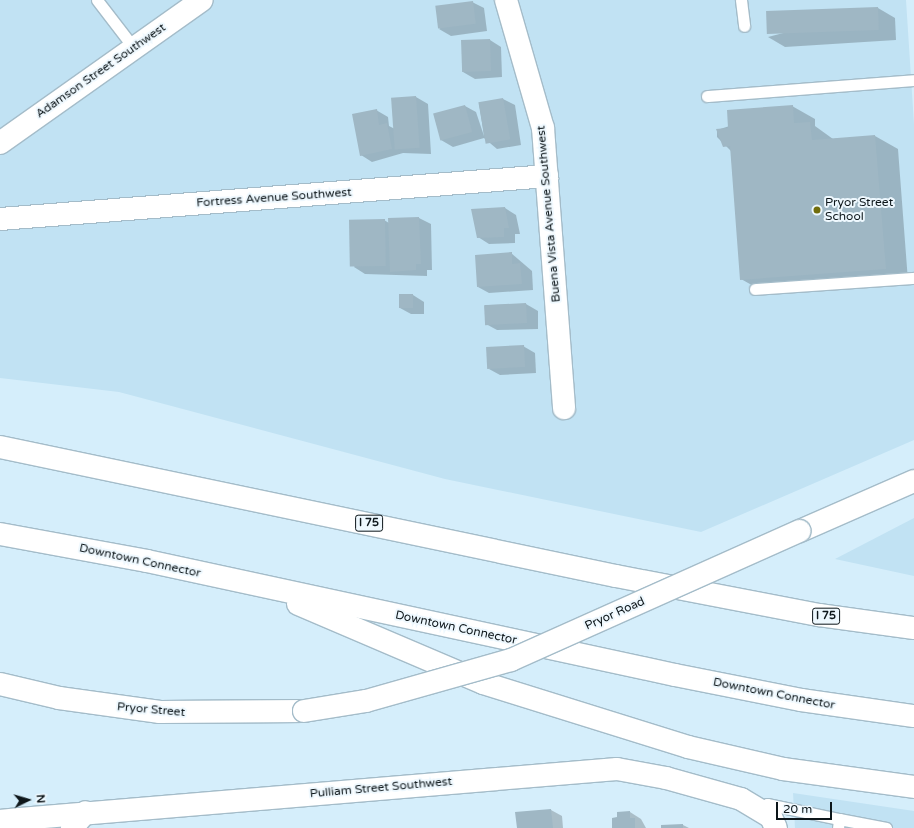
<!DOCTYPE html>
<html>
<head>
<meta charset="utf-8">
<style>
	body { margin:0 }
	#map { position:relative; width:914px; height:828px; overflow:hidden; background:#d5eefb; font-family:"Varela Round",sans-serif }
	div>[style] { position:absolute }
	.built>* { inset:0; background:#c1e2f3 }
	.shadow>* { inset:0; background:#0003 }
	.building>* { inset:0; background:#9fb7c4; transform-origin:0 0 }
	.roads { filter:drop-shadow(1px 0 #a4bcc9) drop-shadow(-1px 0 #a4bcc9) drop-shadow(0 1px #a4bcc9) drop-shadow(0 -1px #a4bcc9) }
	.lane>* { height:11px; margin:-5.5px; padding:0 5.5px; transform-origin:5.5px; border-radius:5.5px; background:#fff }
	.street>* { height:22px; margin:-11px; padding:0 11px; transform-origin:11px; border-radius:11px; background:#fff }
	.secondary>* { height:22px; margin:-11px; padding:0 11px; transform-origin:11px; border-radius:11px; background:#fff }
	.highway>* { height:22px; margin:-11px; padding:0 11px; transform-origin:11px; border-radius:11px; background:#fff }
	.bridges { filter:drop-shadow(1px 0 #a4bcc9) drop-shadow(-1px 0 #a4bcc9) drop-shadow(0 1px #a4bcc9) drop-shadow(0 -1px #a4bcc9) }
	.secondary-bridge>* { height:22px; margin:-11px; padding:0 11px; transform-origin:11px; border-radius:11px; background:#fff }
	.dots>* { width:11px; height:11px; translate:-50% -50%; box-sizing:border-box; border:2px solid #eef8fe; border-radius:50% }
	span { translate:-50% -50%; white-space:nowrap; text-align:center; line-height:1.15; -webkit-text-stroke:4px #eef8fe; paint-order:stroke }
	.shield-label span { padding:1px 3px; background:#eef8fe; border:1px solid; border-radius:3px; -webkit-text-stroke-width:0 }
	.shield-label { font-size:11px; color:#0d161a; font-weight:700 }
	.street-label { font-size:12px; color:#0d161a }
	.poi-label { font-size:12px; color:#0d161a }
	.left { translate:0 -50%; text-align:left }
	.north { position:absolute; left:8px; top:780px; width:40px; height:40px; -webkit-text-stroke:3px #eef8fe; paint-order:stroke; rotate:85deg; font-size:11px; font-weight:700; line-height:16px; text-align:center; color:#0d161a }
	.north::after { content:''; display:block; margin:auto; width:14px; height:18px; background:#0d161a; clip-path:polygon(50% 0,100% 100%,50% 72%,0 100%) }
	.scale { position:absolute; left:776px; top:802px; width:56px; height:18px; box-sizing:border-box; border:2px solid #0d161a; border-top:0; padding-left:5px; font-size:12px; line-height:14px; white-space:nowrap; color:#0d161a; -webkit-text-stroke:3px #eef8fe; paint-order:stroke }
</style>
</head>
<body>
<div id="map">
	<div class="built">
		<div style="clip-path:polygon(0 0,906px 0,914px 124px,914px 440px,701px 532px,445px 479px,119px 392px,0 378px)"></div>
		<div style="clip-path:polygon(914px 518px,914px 576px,835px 559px)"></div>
		<div style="clip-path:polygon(793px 793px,914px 811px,914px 828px,795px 828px)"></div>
	</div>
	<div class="shadow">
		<div style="clip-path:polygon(472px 2px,484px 8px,487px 31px,451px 36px,439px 29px)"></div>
		<div style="clip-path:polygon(878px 8px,895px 18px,896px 40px,785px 47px,768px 37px)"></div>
		<div style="clip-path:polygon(490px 40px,501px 47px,502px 77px,475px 79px,463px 72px)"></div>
		<div style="clip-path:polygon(416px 97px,428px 104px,431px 154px,403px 153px,372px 162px,361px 155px,376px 110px,388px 117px,389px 126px,395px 129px,402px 98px)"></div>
		<div style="clip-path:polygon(503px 99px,515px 105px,521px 145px,497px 149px,484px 138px,453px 147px,441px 140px,465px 106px,476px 112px,484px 136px,479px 103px)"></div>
		<div style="clip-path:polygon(792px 106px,815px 119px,815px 126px,833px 139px,875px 136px,898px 149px,908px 281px,764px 292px,741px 279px,731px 151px,717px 137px,717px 130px)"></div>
		<div style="clip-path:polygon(505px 208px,516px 215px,520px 234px,515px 234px,515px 243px,489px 244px,478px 237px)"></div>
		<div style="clip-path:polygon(419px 218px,431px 224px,432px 270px,427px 270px,427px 276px,365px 274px,354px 267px,384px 220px,389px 223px,389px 219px)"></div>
		<div style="clip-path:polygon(511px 253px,532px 271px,533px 290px,489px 293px,478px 287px)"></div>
		<div style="clip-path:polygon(413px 295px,424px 302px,424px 314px,411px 314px,400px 308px)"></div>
		<div style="clip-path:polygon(526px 304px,538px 311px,538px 329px,497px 330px,486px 324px,485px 305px)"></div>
		<div style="clip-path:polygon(523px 346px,535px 353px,536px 373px,500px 375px,489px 369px)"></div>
		<div style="clip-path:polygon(551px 810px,562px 816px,563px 828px,518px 828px)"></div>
		<div style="clip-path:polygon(630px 812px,641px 819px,646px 828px,613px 828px)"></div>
		<div style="clip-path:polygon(683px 825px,689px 828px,662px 828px)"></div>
	</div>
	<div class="building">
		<div style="left:473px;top:1px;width:23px;height:38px;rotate:83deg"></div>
		<div style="left:878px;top:7px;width:23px;height:112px;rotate:88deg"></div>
		<div style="left:490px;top:39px;width:32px;height:29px;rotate:88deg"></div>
		<div style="left:416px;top:96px;width:52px;height:25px;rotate:86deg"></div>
		<div style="left:503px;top:98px;width:42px;height:25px;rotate:80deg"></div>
		<div style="left:465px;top:105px;width:28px;height:33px;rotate:75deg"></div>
		<div style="clip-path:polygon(793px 105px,794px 123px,810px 122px,812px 140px,875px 135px,886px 269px,740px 280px,730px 146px,723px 147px,716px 129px,728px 128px,727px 110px)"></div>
		<div style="clip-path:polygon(377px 109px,379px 125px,387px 123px,392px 149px,360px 156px,352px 114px)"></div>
		<div style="clip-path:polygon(505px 207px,509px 228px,504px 228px,504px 237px,477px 238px,471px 209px)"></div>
		<div style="clip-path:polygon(419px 217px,421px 264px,416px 264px,416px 270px,390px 272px,388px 218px)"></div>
		<div style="left:385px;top:219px;width:47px;height:36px;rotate:89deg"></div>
		<div style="clip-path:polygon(512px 252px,512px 264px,520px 263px,522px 284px,477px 287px,475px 255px)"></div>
		<div style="left:413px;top:294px;width:14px;height:14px;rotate:90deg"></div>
		<div style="left:526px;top:303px;width:20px;height:42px;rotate:87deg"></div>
		<div style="left:524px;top:345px;width:22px;height:38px;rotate:87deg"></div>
		<div style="clip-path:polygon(551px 809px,553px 828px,517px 828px,515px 812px)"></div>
		<div style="clip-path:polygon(630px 811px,630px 818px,635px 818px,635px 828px,612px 828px,612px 818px,617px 817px,617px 812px)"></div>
		<div style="clip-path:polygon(683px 824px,683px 828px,661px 828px,661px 825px)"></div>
	</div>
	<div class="roads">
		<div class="lane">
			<div style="left:97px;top:0;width:61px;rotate:52.4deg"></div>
			<div style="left:741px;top:0;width:26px;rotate:83deg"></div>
			<div style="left:707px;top:96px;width:208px;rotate:-4.4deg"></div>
			<div style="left:755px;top:289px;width:159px;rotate:-4deg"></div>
			<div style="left:758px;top:808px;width:10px;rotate:-24deg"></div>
			<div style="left:767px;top:804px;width:74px;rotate:11.8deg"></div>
			<div style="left:839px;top:819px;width:9px;rotate:96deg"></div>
			<div style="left:839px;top:819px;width:48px;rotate:10.8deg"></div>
		</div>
		<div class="street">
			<div style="left:506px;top:0;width:133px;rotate:73.9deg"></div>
			<div style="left:543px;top:128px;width:281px;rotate:85.7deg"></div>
			<div style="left:0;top:143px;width:247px;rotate:-35.3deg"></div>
			<div style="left:0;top:219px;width:549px;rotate:-4.49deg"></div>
			<div style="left:20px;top:819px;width:599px;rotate:-4.79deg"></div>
			<div style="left:617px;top:769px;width:50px;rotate:10.4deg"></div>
			<div style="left:666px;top:778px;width:78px;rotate:15.6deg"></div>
			<div style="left:741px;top:799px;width:35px;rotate:31deg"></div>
			<div style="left:771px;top:817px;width:12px;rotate:66deg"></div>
		</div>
		<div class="secondary">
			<div style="left:800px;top:531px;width:124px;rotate:-23.7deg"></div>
			<div style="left:0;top:684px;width:61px;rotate:13.3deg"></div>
			<div style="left:59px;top:698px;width:102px;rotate:7.9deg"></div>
			<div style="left:160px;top:712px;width:144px;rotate:-0.4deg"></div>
			<div style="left:0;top:821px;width:20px;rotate:-6deg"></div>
			<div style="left:20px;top:819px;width:9px;rotate:77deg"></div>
			<div style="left:72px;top:828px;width:21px;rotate:-49deg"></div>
		</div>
		<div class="highway">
			<div style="left:0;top:447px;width:629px;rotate:11.83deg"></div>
			<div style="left:616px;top:576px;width:207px;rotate:10.9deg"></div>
			<div style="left:819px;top:615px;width:96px;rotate:7.8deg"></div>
			<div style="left:0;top:534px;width:149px;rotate:10.4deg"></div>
			<div style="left:147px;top:561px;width:540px;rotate:12.18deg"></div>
			<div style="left:675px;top:675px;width:128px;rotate:11.2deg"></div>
			<div style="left:801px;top:700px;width:114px;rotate:8.1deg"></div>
			<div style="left:298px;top:604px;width:201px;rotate:23.1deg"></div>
			<div style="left:483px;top:683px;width:215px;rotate:17.3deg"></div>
			<div style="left:688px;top:747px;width:98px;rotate:13deg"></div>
			<div style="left:783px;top:769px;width:132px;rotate:7.8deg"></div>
		</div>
	</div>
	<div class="bridges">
		<div class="secondary-bridge">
			<div style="left:304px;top:711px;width:63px;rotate:-9.2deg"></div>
			<div style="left:366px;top:701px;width:151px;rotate:-15.8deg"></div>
			<div style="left:511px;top:660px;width:316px;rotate:-24.1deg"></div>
		</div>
	</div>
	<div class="dots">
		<div style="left:817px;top:210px;background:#716d0c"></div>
	</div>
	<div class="shield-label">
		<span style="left:369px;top:523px">I 75</span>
		<span style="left:826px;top:616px">I 75</span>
	</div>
	<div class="street-label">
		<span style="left:101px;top:71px;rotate:-35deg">Adamson Street Southwest</span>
		<span style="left:274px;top:198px;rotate:-4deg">Fortress Avenue Southwest</span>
		<span style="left:549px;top:214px;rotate:-95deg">Buena Vista Avenue Southwest</span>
		<span style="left:140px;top:561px;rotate:12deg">Downtown Connector</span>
		<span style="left:615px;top:614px;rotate:-24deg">Pryor Road</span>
		<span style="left:456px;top:628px;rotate:12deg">Downtown Connector</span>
		<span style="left:774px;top:694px;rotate:11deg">Downtown Connector</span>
		<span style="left:151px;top:710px;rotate:5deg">Pryor Street</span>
		<span style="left:381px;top:788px;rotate:-5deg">Pulliam Street Southwest</span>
	</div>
	<div class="poi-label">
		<span class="left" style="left:825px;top:210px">Pryor Street<br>School</span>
	</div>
	<div class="north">N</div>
	<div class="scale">20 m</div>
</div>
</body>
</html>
